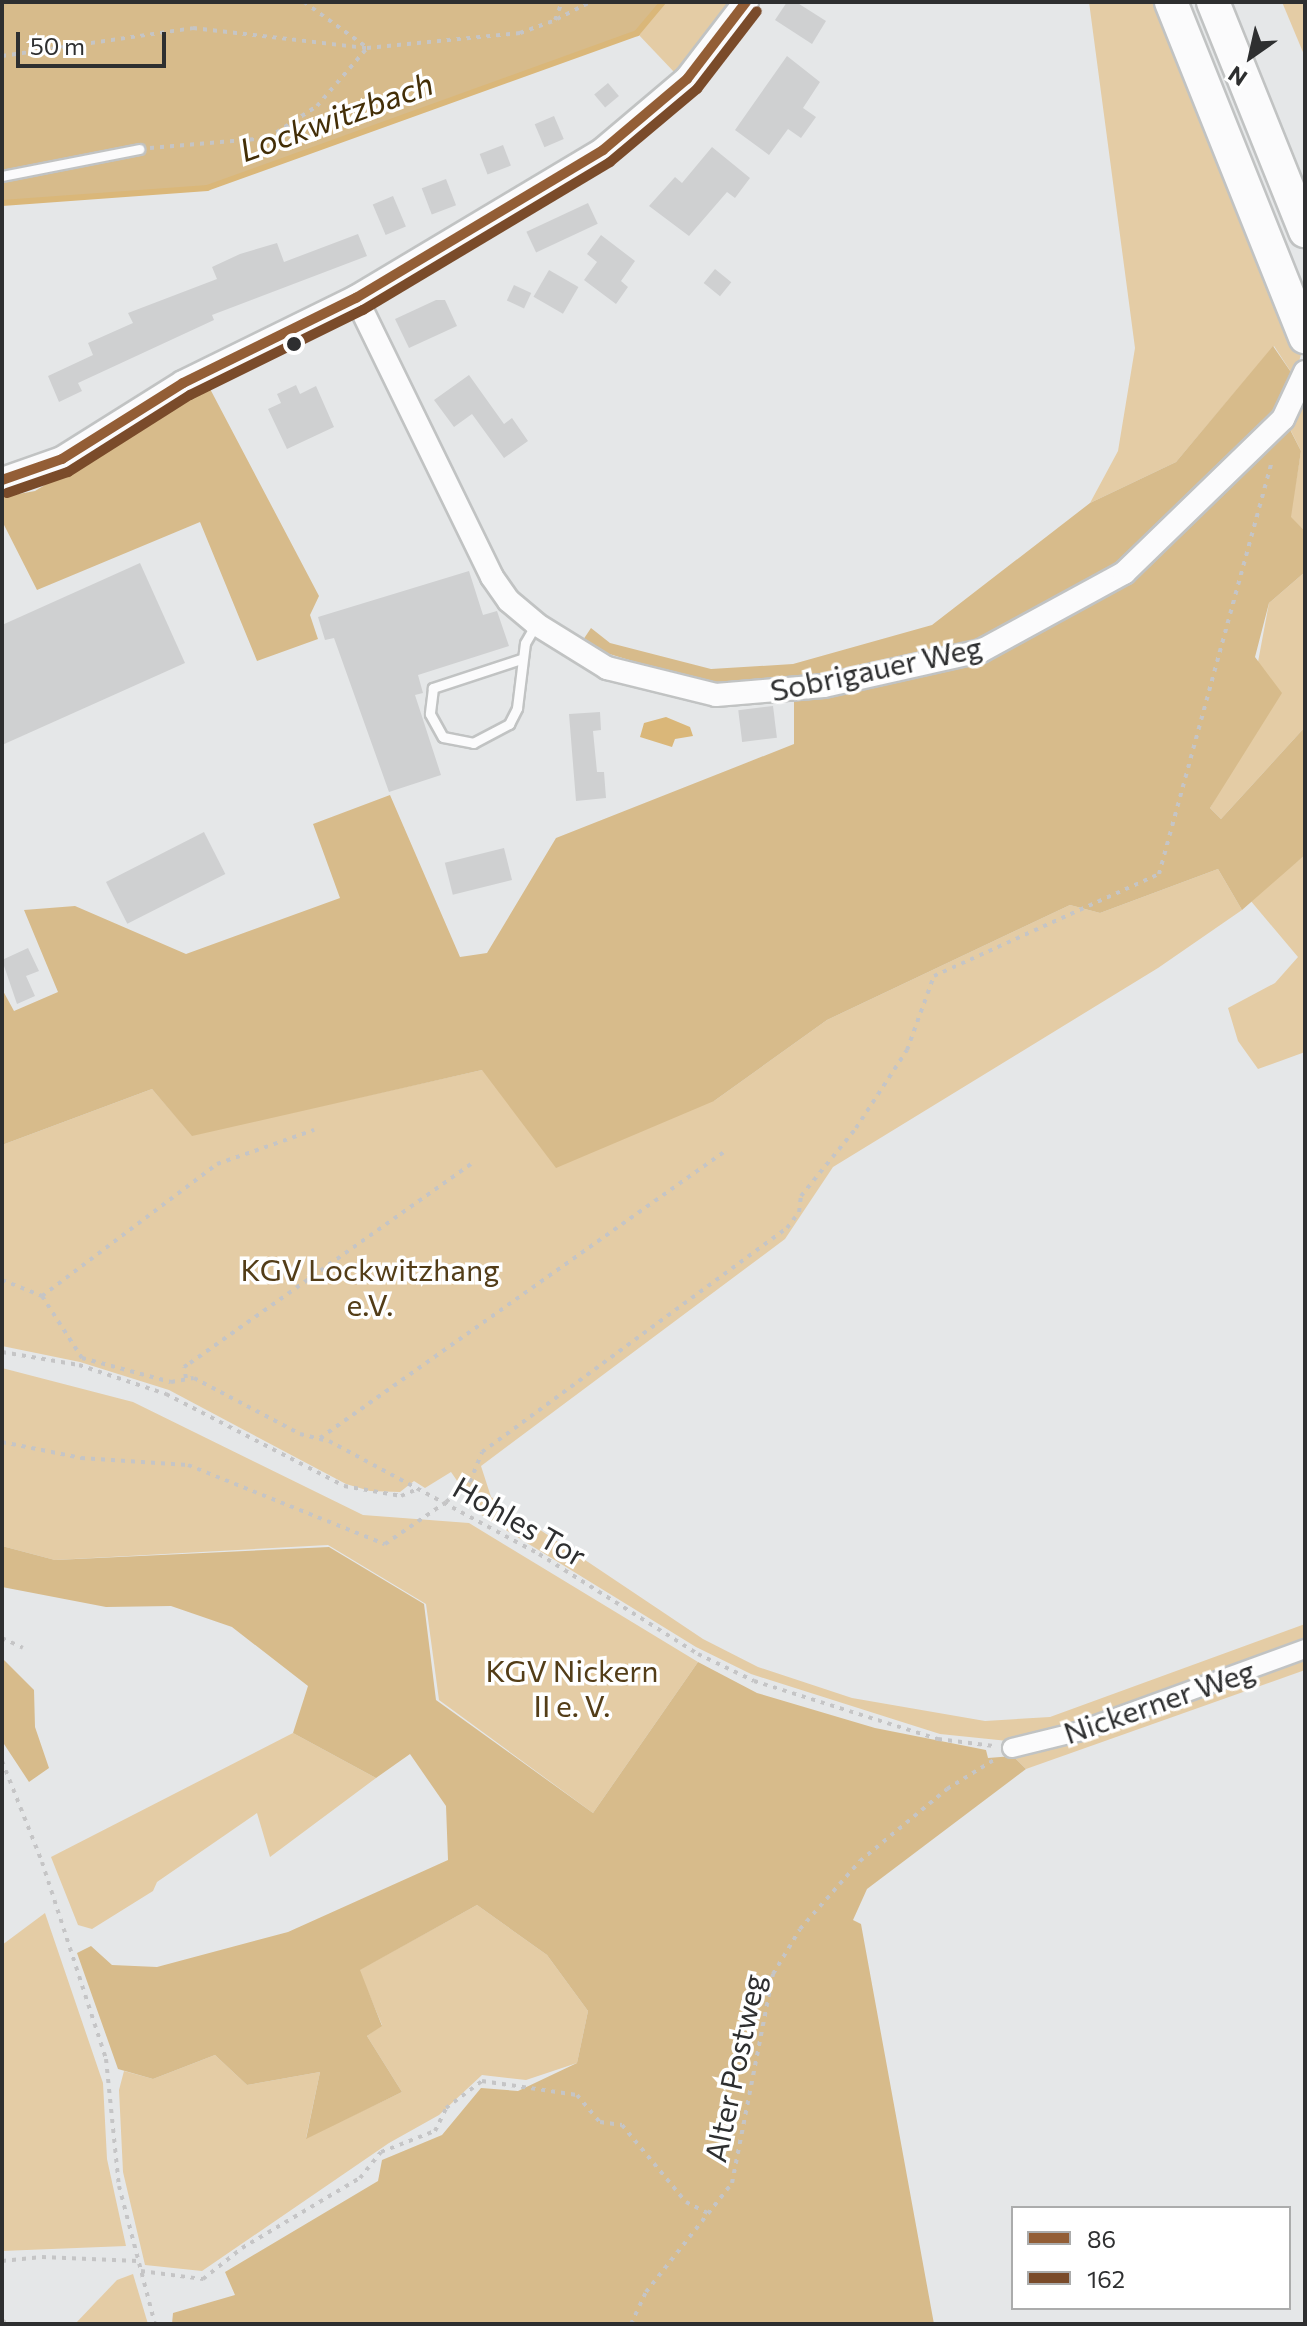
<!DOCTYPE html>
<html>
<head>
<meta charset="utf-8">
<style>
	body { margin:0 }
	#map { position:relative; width:1307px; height:2326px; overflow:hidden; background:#e5e7e8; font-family:Commissioner,sans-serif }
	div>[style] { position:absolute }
	.green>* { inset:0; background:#e4cca5 }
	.forest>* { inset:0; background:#d7bb8b }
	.water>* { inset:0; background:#dab779 }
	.stream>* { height:6px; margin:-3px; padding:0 3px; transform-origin:3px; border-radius:3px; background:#dab779 }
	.building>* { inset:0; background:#cfd0d1; transform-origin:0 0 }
	.path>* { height:4px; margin-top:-2px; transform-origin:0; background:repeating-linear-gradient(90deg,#c5c5c6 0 4px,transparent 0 10px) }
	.roads { filter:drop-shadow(2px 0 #c1c3c3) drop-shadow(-2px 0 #c1c3c3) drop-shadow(0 2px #c1c3c3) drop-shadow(0 -2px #c1c3c3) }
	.service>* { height:9px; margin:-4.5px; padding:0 4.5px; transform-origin:4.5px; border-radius:4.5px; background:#fbfbfc }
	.minor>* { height:18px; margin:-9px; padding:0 9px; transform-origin:9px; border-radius:9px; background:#fbfbfc }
	.tertiary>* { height:22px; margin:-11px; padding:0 11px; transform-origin:11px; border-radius:11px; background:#fbfbfc }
	.secondary>* { height:24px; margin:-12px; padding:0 12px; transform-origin:12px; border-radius:12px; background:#fbfbfc }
	.motorway>* { height:32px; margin:-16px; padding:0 16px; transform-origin:16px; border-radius:16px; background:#fbfbfc }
	.bus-1>* { height:10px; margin:-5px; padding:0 5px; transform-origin:5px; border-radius:5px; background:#935e36 }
	.bus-2>* { height:10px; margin:-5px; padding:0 5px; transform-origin:5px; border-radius:5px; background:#7a4b2a }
	.dots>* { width:22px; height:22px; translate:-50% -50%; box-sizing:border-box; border:4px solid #fff; border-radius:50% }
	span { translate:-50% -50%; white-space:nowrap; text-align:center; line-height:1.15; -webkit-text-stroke:7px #fff; paint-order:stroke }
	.street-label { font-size:30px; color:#2e2f30 }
	.park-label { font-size:30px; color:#533d18 }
	.water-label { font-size:32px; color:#432e07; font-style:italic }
	.frame { position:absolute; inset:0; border:4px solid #2e2f30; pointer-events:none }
	.legend { position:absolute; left:1011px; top:2206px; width:280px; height:104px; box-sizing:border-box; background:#fff; border:2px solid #abacac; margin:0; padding:10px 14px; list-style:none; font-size:24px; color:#2e2f30 }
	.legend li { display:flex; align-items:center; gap:16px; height:40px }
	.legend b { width:40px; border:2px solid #abacac }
	.north { position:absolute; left:1211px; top:16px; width:80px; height:80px; -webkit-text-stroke:6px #fff; paint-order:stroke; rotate:214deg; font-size:22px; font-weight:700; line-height:32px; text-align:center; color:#2e2f30 }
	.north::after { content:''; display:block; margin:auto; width:28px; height:36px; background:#2e2f30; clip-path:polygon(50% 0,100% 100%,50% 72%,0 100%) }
	.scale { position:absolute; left:16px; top:32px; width:150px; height:36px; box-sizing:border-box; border:4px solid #2e2f30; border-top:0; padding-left:10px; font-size:24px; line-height:28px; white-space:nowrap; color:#2e2f30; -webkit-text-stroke:6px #fff; paint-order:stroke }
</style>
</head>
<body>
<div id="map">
	<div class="green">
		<div style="clip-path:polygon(663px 2px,732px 2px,675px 73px,637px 33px)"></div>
		<div style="clip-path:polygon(1089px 2px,1179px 2px,1305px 338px,1295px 378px,1274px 346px,1176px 462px,1090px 503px,1118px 451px,1135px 348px)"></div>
		<div style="clip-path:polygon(1282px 2px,1305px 2px,1305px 57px)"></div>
		<div style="clip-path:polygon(1305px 396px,1305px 531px,1290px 517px,1301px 451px,1289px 427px)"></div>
		<div style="clip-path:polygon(1305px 572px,1305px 727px,1221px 819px,1210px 808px,1241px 753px,1269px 603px)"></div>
		<div style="clip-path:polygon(1305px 855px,1305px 1052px,1258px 1069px,1238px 1041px,1228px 1008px,1275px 983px,1298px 957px,1250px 900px)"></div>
		<div style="clip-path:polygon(1218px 869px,1242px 910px,1158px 968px,833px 1167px,785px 1239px,481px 1466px,491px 1497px,703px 1639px,758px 1667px,852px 1698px,985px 1721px,1050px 1717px,1305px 1624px,1305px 1641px,1067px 1727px,1008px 1741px,940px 1734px,751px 1674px,696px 1647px,480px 1514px,451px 1472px,425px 1488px,414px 1481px,400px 1492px,370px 1491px,346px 1484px,169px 1390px,80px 1362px,2px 1346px,2px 1145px,152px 1089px,192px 1135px,482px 1070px,714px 1101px,827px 1020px,1070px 905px,1100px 913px)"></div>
		<div style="clip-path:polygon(2px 1368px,133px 1402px,363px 1515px,469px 1523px,698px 1662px,593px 1813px,439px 1700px,426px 1604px,328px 1545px,55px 1560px,2px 1546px)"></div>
		<div style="clip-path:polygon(1305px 1658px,1305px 1670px,1026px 1769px,1013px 1756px)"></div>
		<div style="clip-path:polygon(293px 1733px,376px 1778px,270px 1857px,257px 1813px,157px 1882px,153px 1891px,92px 1929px,78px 1925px,51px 1857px)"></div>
		<div style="clip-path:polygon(477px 1905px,547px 1955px,588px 2011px,577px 2063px,526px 2080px,482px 2075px,439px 2115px,389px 2143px,202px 2271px,145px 2265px,123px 2172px,119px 2090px,124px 2071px,153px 2079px,215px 2055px,247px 2085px,320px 2072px,306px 2138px,402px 2092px,367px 2036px,382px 2025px,359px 1970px)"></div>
		<div style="clip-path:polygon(45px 1913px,103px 2083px,107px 2159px,126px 2246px,2px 2251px,2px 1945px)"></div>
		<div style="clip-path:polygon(133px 2274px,148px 2324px,75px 2324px,117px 2280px)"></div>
	</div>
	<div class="forest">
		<div style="clip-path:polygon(2px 2px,663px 2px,637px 33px,207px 188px,2px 203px)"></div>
		<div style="clip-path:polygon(1273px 346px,1295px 378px,1281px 412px,1301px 451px,1291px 517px,1305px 531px,1305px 572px,1269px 603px,1255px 657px,1282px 693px,1210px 808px,1221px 819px,1305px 727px,1305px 855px,1242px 910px,1218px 869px,1100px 913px,1070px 905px,827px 1020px,714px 1101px,556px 1168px,482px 1070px,192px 1136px,152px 1089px,2px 1145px,2px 989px,14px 1011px,58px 992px,24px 910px,75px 906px,186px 954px,340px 898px,313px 824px,390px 795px,460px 957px,487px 953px,556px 838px,794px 744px,794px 685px,721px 688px,593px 649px,581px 643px,591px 628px,610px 643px,711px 669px,793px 664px,932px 625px,1090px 503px,1176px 462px)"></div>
		<div style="clip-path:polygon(208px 385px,319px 596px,310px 615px,318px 639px,257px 661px,200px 522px,37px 590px,2px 521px,2px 497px,35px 491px)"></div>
		<div style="clip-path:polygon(2px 1546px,55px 1560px,329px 1547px,424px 1604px,436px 1700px,593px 1813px,698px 1662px,757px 1693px,875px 1728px,986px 1750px,988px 1758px,1013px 1756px,1026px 1769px,867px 1889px,853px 1920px,861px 1924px,934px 2324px,172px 2324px,173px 2313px,235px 2295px,225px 2272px,378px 2181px,382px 2160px,442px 2135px,481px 2088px,518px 2091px,577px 2063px,588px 2011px,547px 1955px,477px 1905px,360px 1970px,382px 2026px,367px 2036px,402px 2092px,306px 2139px,320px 2072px,247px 2085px,215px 2055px,153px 2079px,118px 2069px,77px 1953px,91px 1946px,112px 1965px,157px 1967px,288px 1932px,448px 1860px,446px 1806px,410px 1754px,376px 1778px,293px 1733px,308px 1686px,232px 1627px,171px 1606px,106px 1607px,2px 1587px)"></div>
		<div style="clip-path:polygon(2px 1658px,34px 1690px,35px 1727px,49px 1768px,29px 1782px,2px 1741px)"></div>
	</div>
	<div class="water">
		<div style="clip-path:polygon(666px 717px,690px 727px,693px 736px,675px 739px,672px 747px,640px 737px,644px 723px)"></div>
	</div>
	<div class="stream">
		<div style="left:2px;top:203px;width:206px;rotate:-4.2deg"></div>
		<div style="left:207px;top:188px;width:457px;rotate:-19.8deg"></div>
		<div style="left:637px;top:33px;width:40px;rotate:-50deg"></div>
	</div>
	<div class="building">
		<div style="clip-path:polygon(787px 2px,796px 2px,826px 21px,812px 44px,775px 20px)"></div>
		<div style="clip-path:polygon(787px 56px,820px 82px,803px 108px,816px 117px,801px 138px,788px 129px,769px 155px,735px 130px)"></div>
		<div style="left:608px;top:83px;width:17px;height:18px;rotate:50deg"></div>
		<div style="left:554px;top:116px;width:25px;height:21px;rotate:67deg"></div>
		<div style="left:503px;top:145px;width:22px;height:25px;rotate:69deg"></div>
		<div style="clip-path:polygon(712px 147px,750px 178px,735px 198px,727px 192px,689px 236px,649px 206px,675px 177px,682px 183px)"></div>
		<div style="left:446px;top:179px;width:28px;height:26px;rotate:69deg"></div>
		<div style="left:393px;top:196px;width:33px;height:22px;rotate:67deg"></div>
		<div style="left:588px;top:203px;width:23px;height:68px;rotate:65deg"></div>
		<div style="clip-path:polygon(358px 234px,367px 256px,212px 315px,214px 320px,78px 383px,82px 391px,59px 402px,48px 376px,93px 355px,88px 343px,133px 323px,128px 313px,217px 279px,212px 267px,240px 254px,277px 243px,284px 262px)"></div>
		<div style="clip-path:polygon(601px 235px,635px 261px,621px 281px,628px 287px,616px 304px,584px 280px,597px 262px,587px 254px)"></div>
		<div style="left:715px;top:269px;width:21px;height:18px;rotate:39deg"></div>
		<div style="left:549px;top:270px;width:34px;height:31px;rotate:30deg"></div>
		<div style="left:514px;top:285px;width:19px;height:17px;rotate:25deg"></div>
		<div style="clip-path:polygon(436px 300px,445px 300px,457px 326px,409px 348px,395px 319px)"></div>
		<div style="clip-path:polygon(469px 375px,504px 424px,512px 418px,528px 441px,504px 458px,472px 414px,454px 427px,434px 400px)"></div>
		<div style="clip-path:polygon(296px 385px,300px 394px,316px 386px,334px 427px,287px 449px,268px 409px,281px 403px,277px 394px)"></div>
		<div style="clip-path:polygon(140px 563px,185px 663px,2px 745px,2px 625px)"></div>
		<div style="clip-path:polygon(469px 571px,483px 615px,497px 611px,509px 646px,418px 675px,423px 693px,415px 695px,441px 775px,389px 792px,334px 638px,325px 640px,318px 617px)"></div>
		<div style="left:773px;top:706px;width:32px;height:35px;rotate:83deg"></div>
		<div style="clip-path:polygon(600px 712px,601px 730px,593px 731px,597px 772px,604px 772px,606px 798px,576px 801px,569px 714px)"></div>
		<div style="left:204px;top:832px;width:47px;height:110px;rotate:63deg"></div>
		<div style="left:504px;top:848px;width:33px;height:61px;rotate:76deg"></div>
		<div style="clip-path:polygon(28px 948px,39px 971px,26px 976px,35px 996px,17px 1004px,2px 960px)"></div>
	</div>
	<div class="path">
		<div style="left:304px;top:2px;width:75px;rotate:35.8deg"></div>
		<div style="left:557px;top:19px;width:38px;rotate:-27deg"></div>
		<div style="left:2px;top:56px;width:193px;rotate:-8.3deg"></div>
		<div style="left:193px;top:28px;width:175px;rotate:6.6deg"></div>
		<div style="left:150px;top:148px;width:118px;rotate:-4.8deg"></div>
		<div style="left:268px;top:138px;width:59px;rotate:-33.1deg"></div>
		<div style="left:317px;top:106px;width:77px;rotate:-49.2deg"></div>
		<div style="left:367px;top:48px;width:154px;rotate:-5.6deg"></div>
		<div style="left:520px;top:33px;width:37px;rotate:-20deg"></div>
		<div style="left:555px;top:20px;width:19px;rotate:-69deg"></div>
		<div style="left:2px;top:1280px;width:43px;rotate:21.8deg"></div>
		<div style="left:42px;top:1296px;width:74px;rotate:57.2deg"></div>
		<div style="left:82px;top:1358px;width:92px;rotate:15.1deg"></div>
		<div style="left:171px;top:1382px;width:23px;rotate:-10deg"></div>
		<div style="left:194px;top:1378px;width:120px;rotate:27.8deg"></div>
		<div style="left:300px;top:1434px;width:30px;rotate:14deg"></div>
		<div style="left:329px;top:1441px;width:238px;rotate:28.3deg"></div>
		<div style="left:539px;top:1554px;width:188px;rotate:32.2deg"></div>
		<div style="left:698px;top:1654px;width:62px;rotate:25.7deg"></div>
		<div style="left:754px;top:1681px;width:193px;rotate:17.5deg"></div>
		<div style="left:938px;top:1739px;width:56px;rotate:7.1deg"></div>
		<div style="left:42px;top:1296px;width:219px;rotate:-37deg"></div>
		<div style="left:217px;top:1164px;width:103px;rotate:-19.3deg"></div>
		<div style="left:2px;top:1352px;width:78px;rotate:9.6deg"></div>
		<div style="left:79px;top:1365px;width:92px;rotate:18.4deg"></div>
		<div style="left:166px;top:1394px;width:200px;rotate:27.3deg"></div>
		<div style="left:344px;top:1486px;width:58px;rotate:10deg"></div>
		<div style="left:401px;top:1496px;width:15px;rotate:-23deg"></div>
		<div style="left:186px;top:1378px;width:11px;rotate:-100deg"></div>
		<div style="left:184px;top:1367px;width:7px;rotate:-34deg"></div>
		<div style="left:190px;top:1363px;width:348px;rotate:-35.3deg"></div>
		<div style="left:320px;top:1438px;width:499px;rotate:-35.3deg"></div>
		<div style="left:2px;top:1442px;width:81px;rotate:11.4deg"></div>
		<div style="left:81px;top:1458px;width:107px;rotate:3.7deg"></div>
		<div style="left:188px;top:1465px;width:212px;rotate:21.9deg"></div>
		<div style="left:385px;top:1544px;width:74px;rotate:-34.5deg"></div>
		<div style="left:446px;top:1502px;width:31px;rotate:-40deg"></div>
		<div style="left:470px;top:1482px;width:32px;rotate:-68deg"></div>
		<div style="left:482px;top:1452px;width:378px;rotate:-36.3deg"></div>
		<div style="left:787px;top:1228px;width:20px;rotate:-53deg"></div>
		<div style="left:799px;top:1212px;width:16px;rotate:-83deg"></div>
		<div style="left:801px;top:1196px;width:87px;rotate:-51deg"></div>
		<div style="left:856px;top:1128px;width:93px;rotate:-56.8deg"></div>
		<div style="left:907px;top:1050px;width:79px;rotate:-70deg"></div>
		<div style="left:934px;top:976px;width:247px;rotate:-24.4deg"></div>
		<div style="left:1159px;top:874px;width:429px;rotate:-74.7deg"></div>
		<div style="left:2px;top:1638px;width:23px;rotate:25deg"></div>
		<div style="left:2px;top:1761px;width:109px;rotate:68.4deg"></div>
		<div style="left:42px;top:1862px;width:207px;rotate:72deg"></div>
		<div style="left:106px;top:2059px;width:128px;rotate:84.2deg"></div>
		<div style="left:119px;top:2186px;width:143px;rotate:75.4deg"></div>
		<div style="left:2px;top:2261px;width:40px;rotate:-5.7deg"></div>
		<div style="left:42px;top:2257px;width:96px;rotate:2.4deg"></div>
		<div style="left:141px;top:2271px;width:63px;rotate:7.4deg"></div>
		<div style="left:203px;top:2279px;width:50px;rotate:-38.5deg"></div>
		<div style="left:242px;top:2248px;width:137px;rotate:-30.7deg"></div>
		<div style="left:360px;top:2178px;width:33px;rotate:-51deg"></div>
		<div style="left:381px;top:2152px;width:58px;rotate:-21.3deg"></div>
		<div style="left:435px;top:2131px;width:25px;rotate:-64deg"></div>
		<div style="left:446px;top:2108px;width:45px;rotate:-36.9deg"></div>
		<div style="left:482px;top:2081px;width:96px;rotate:8.4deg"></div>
		<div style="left:577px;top:2095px;width:35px;rotate:50deg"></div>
		<div style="left:600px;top:2122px;width:22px;rotate:8deg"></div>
		<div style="left:622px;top:2125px;width:100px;rotate:50.3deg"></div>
		<div style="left:686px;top:2202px;width:27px;rotate:27deg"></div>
		<div style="left:2px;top:2320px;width:6px;rotate:39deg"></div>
		<div style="left:631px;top:2324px;width:35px;rotate:-65deg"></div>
		<div style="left:646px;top:2292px;width:139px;rotate:-51.7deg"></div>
		<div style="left:732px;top:2183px;width:213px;rotate:-78.9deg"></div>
		<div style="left:773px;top:1974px;width:52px;rotate:-59deg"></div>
		<div style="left:800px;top:1929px;width:91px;rotate:-48.6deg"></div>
		<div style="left:860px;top:1861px;width:113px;rotate:-39.6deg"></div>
		<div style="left:947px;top:1789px;width:59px;rotate:-31.8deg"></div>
	</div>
	<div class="roads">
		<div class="service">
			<div style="left:2px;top:176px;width:140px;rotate:-11.1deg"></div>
			<div style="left:521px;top:659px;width:93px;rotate:161.8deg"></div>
			<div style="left:433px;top:688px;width:26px;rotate:97deg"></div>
			<div style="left:430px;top:714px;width:26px;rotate:61deg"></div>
			<div style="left:443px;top:737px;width:31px;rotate:11deg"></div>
			<div style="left:473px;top:743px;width:41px;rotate:-27.8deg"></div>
			<div style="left:509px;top:724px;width:18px;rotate:-63deg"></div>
			<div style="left:517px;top:708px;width:65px;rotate:-83deg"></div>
			<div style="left:525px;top:643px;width:22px;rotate:-60deg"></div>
		</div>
		<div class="minor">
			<div style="left:1012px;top:1748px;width:67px;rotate:-13.8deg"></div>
			<div style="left:1077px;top:1732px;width:243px;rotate:-20deg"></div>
		</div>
		<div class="tertiary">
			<div style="left:356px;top:298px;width:310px;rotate:64deg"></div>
			<div style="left:492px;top:577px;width:29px;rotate:55deg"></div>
			<div style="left:509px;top:601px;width:35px;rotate:40deg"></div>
			<div style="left:536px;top:624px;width:84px;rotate:31.8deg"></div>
			<div style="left:607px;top:668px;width:112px;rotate:13.9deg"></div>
			<div style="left:716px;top:695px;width:108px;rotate:-4.8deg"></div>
			<div style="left:824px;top:686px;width:161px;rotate:-12.6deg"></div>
			<div style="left:981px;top:651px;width:163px;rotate:-28.6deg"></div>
			<div style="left:1124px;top:573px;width:221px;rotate:-44.1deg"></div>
			<div style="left:1283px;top:419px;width:52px;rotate:-64.9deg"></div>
		</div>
		<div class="secondary">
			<div style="left:2px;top:480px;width:64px;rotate:-19.3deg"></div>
			<div style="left:62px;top:459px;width:143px;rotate:-32.1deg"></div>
			<div style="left:183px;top:383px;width:193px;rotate:-26.2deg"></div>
			<div style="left:356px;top:298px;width:288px;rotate:-30.9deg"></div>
			<div style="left:603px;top:150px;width:110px;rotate:-40.2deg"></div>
			<div style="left:687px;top:79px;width:97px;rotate:-52.5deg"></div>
		</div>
		<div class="motorway">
			<div style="left:1171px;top:2px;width:361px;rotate:68.2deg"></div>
			<div style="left:1213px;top:2px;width:247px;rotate:68.1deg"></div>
		</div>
	</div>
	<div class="bus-1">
		<div style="left:2px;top:480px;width:64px;rotate:-19.3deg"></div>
		<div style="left:62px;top:459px;width:143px;rotate:-32.1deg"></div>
		<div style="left:183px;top:383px;width:193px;rotate:-26.2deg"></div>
		<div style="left:356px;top:298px;width:288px;rotate:-30.9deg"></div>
		<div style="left:603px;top:150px;width:110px;rotate:-40.2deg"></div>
		<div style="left:687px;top:79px;width:97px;rotate:-52.5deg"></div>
	</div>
	<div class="bus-2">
		<div style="left:7px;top:493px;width:65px;rotate:-19deg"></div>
		<div style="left:68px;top:472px;width:144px;rotate:-32.3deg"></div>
		<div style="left:190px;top:395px;width:193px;rotate:-26.2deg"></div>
		<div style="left:363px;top:310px;width:288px;rotate:-30.9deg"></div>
		<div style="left:610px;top:162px;width:114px;rotate:-40deg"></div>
		<div style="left:697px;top:89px;width:98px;rotate:-52.4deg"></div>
	</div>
	<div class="dots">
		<div style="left:294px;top:344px;background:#2e2f30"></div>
	</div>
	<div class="street-label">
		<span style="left:876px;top:668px;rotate:-12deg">Sobrigauer Weg</span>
		<span style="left:520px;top:1521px;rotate:30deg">Hohles Tor</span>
		<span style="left:1159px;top:1701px;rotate:-19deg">Nickerner Weg</span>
		<span style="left:734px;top:2068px;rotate:-78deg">Alter Postweg</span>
	</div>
	<div class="park-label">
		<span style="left:370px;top:1286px">KGV Lockwitzhang<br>e.V.</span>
		<span style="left:572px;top:1687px">KGV Nickern<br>II e. V.</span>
	</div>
	<div class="water-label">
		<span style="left:336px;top:116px;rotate:-20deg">Lockwitzbach</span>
	</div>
	<div class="frame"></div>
	<ul class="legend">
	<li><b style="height:10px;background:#935e36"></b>86</li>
	<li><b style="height:10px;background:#7a4b2a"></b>162</li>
	</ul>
	<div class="north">N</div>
	<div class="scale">50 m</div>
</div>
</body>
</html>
